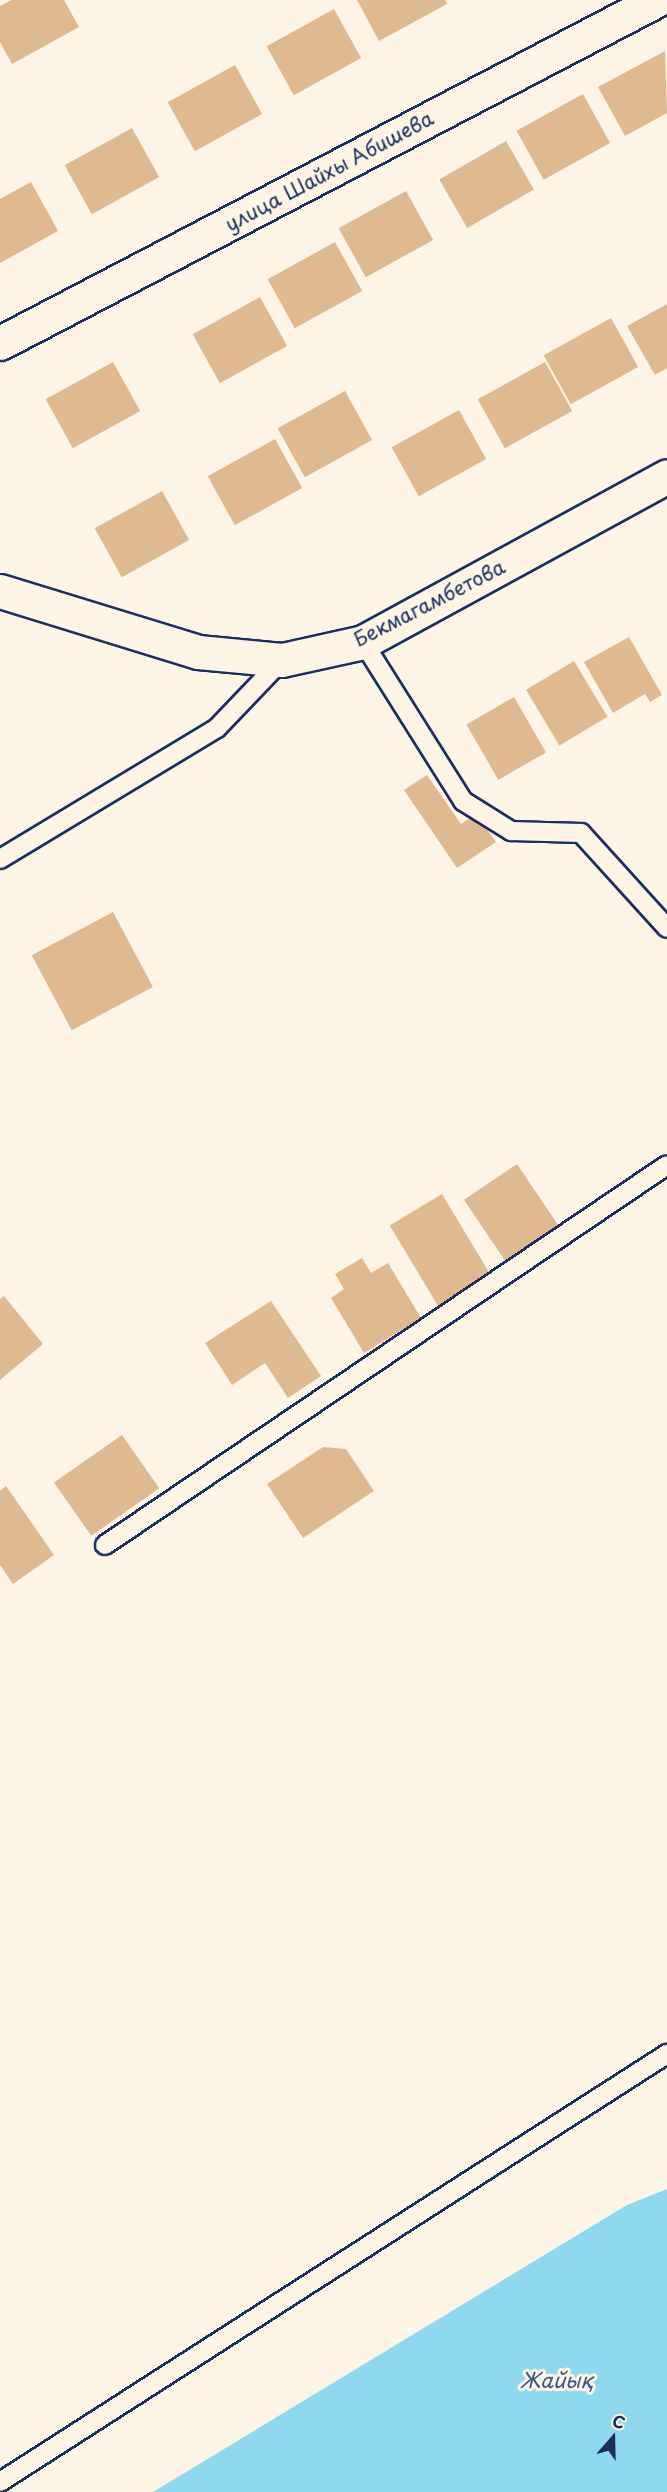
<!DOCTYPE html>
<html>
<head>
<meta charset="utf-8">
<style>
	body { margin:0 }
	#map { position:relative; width:667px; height:2492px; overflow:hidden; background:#fcf5e5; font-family:"Playpen Sans",sans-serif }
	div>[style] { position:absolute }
	.water>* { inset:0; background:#8fd9ef }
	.building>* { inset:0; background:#dfba91; transform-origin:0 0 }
	.roads { filter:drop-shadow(2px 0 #1b2f5e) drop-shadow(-2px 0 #1b2f5e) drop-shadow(0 2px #1b2f5e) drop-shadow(0 -2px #1b2f5e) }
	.lane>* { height:18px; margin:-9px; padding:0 9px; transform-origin:9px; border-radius:9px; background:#fcf5e5 }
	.street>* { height:33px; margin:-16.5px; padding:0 16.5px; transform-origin:16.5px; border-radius:16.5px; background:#fcf5e5 }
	span { translate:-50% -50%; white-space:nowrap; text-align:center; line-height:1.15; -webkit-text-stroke:6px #fcf5e5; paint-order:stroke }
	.street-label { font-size:20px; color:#1b2f5e }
	.water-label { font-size:21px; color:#385a82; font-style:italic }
	.north { position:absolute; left:583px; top:2408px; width:60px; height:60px; -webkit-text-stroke:4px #fcf5e5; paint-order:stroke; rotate:20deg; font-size:16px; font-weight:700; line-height:24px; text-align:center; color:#1b2f5e }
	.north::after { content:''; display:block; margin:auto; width:21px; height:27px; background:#1b2f5e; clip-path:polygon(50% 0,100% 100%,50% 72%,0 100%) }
</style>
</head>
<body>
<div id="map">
	<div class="water">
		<div style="clip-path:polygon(667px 2189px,667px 2492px,153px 2492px,627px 2205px)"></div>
	</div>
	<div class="building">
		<div style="clip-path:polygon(11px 0,64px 0,79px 27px,12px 64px,0 42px,0 6px)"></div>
		<div style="clip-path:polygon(357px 0,445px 0,447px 4px,379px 41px)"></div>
		<div style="left:334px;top:9px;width:56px;height:77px;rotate:61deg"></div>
		<div style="clip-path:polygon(665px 51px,667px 113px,625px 136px,598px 87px)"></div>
		<div style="left:235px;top:65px;width:56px;height:77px;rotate:61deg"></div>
		<div style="left:583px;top:94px;width:56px;height:76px;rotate:61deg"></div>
		<div style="left:132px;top:128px;width:56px;height:77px;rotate:61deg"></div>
		<div style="left:506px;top:141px;width:56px;height:77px;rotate:60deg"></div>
		<div style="clip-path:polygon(31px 182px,58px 231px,0 263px,0 199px)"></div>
		<div style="left:406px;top:191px;width:56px;height:77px;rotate:61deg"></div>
		<div style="left:335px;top:242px;width:56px;height:77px;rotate:61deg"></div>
		<div style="left:260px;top:297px;width:56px;height:77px;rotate:61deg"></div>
		<div style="clip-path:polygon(667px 304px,667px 368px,655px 375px,627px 326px)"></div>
		<div style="left:611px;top:318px;width:56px;height:77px;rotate:61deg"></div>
		<div style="left:113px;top:362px;width:56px;height:77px;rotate:61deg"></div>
		<div style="left:545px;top:362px;width:56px;height:77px;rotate:61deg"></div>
		<div style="left:345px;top:391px;width:56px;height:77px;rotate:61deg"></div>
		<div style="left:459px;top:410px;width:56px;height:77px;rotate:61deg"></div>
		<div style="left:275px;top:439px;width:56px;height:77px;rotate:61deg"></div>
		<div style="left:162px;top:491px;width:56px;height:77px;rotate:61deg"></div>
		<div style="clip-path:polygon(629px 637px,662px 695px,650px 702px,645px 694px,613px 713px,584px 662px)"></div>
		<div style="left:574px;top:661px;width:65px;height:56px;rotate:59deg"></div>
		<div style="left:514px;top:697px;width:64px;height:55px;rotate:60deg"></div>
		<div style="clip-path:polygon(427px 775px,461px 824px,476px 814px,496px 842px,457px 868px,404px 790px)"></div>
		<div style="left:113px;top:912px;width:85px;height:92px;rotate:62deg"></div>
		<div style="left:517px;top:1164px;width:81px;height:64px;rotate:56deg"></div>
		<div style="left:442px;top:1194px;width:98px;height:61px;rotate:59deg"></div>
		<div style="clip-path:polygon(362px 1258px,371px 1273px,388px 1263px,421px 1318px,364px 1353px,331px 1298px,344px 1289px,335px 1274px)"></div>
		<div style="clip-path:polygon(4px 1296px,43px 1344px,0 1380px,0 1299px)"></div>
		<div style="clip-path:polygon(271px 1301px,321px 1376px,288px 1398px,265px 1363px,232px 1385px,205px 1343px)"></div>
		<div style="left:122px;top:1435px;width:65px;height:83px;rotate:55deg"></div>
		<div style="clip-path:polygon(323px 1447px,346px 1449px,374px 1491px,303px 1538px,267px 1484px)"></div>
		<div style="clip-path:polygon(6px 1486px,54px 1555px,13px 1584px,0 1565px,0 1491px)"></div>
	</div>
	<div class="roads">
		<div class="lane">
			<div style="left:363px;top:642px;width:188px;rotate:57.8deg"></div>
			<div style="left:463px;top:801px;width:57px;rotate:32deg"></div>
			<div style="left:511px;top:831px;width:70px;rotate:1.6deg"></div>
			<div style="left:581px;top:833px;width:128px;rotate:47.8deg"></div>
			<div style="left:0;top:859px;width:253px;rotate:-31.1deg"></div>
			<div style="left:217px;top:728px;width:94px;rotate:-46.3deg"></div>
			<div style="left:105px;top:1545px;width:678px;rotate:-34.06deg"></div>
			<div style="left:0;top:2482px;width:793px;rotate:-32.69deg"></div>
		</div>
		<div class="street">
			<div style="left:0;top:343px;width:741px;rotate:-27.57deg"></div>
			<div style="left:0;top:591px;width:207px;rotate:17.1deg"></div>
			<div style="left:198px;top:652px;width:84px;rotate:5.4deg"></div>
			<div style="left:282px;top:660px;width:83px;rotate:-12.5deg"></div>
			<div style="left:363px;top:642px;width:346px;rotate:-28.6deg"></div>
		</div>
	</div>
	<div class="street-label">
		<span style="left:329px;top:171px;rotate:-28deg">улица Шайхы Абишева</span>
		<span style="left:429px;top:603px;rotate:-27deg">Бекмагамбетова</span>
	</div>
	<div class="water-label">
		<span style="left:556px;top:2379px">Жайық</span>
	</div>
	<div class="north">С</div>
</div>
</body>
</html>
